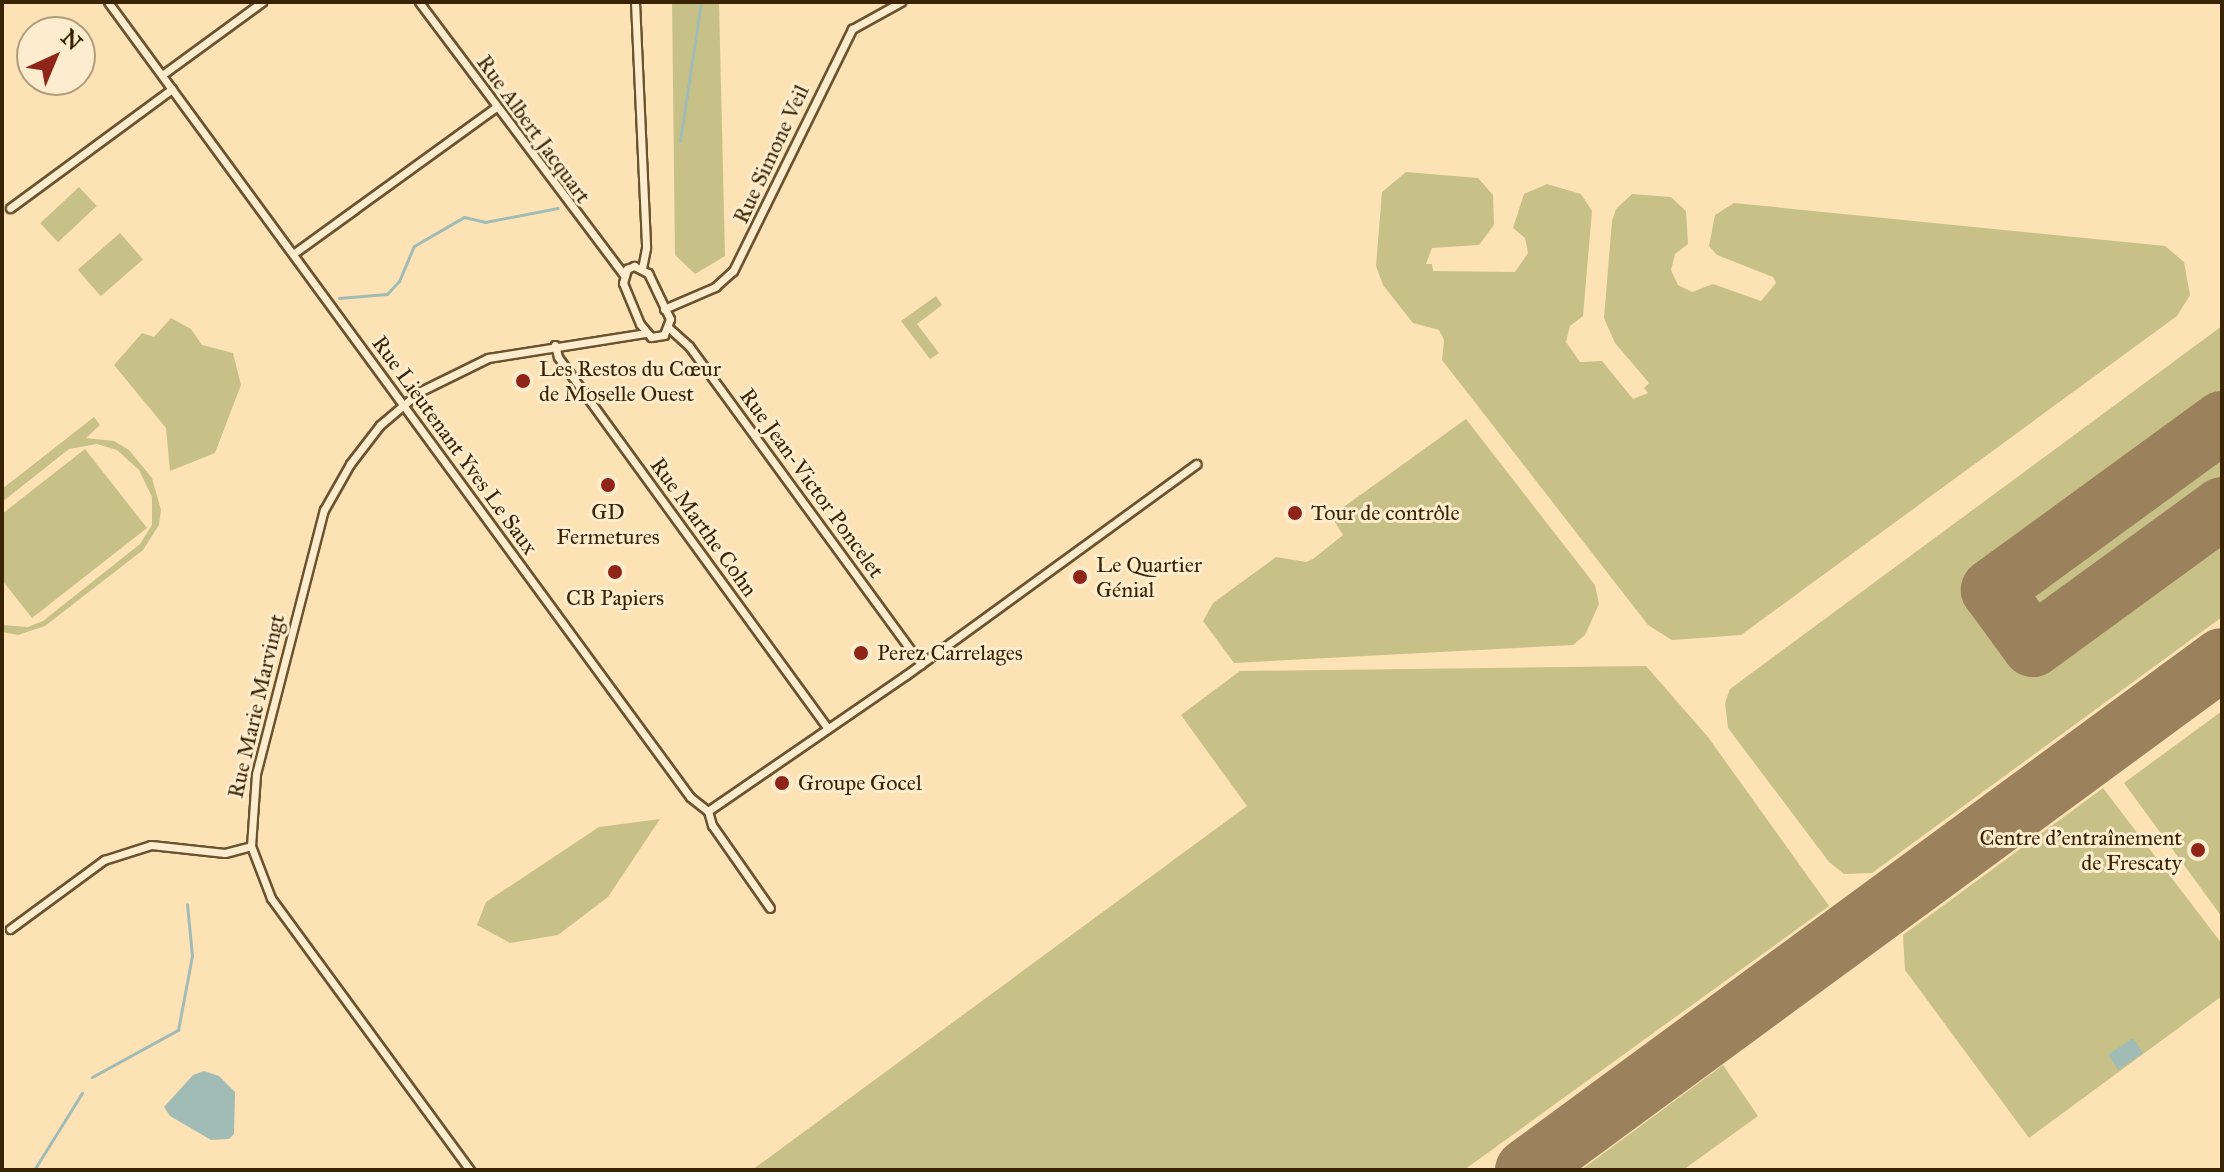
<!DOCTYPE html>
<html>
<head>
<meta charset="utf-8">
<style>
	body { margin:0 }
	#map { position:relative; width:2224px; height:1172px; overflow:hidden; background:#fde2b5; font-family:"IM FELL Great Primer",serif }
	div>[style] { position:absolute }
	.green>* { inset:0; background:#c7c188; transform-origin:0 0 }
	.water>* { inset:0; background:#a1bcb5; transform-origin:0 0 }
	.stream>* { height:3px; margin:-1.5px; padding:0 1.5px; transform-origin:1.5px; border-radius:1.5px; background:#a1bcb5 }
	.runway>* { height:62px; margin:-31px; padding:0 31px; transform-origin:31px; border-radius:31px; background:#9b825c }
	.roads { filter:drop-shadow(2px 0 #6a532f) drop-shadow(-2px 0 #6a532f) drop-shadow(0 2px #6a532f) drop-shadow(0 -2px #6a532f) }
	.street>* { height:7px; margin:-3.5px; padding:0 3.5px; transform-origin:3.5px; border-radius:3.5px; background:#feeccf }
	.dots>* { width:22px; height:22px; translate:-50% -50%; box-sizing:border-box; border:4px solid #feeccf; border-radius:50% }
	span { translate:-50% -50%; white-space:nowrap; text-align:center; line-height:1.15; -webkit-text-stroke:6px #feeccf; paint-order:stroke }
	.street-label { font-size:22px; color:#392302 }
	.poi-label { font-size:22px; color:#392302 }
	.left { translate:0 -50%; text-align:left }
	.right { translate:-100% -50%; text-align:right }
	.frame { position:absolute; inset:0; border:4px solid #392302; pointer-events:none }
	.north { position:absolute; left:16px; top:16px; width:80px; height:80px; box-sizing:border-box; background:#feeccf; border:2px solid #af9c7d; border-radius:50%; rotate:44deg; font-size:22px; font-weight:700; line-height:32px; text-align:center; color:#392302 }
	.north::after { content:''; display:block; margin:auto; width:28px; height:36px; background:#8f2418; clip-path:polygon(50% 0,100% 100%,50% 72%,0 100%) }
</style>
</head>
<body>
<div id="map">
	<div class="green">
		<div style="clip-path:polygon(672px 2px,719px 2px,725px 256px,695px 274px,675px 255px)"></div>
		<div style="clip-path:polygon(1406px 172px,1478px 178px,1493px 195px,1494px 225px,1479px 245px,1432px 248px,1426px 264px,1432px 264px,1433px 271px,1515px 272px,1528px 253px,1525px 238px,1513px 228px,1524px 194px,1547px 184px,1581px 194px,1592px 211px,1583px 316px,1570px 326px,1566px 342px,1580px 362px,1602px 361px,1633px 399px,1648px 393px,1644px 388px,1649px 383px,1615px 343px,1604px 318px,1612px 221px,1616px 209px,1632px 194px,1671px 197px,1686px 211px,1688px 244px,1675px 254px,1671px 270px,1678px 285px,1692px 292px,1713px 284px,1761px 301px,1776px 283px,1773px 277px,1717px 255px,1709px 246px,1715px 215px,1734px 203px,2165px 246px,2184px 262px,2190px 295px,2177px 316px,1741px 635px,1672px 640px,1648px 625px,1442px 360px,1444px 340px,1439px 330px,1413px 323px,1383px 285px,1376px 266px,1382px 192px)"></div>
		<div style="left:79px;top:187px;width:26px;height:53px;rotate:47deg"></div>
		<div style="left:120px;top:233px;width:35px;height:56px;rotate:49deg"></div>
		<div style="clip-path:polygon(936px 296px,942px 305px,917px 324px,939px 353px,930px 359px,901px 321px)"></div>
		<div style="clip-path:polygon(171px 318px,191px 329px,202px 345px,233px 353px,241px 385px,215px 453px,170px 471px,166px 428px,114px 365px,142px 333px,154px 337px)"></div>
		<div style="clip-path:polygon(2222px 326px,2222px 617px,1872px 873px,1844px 874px,1829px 862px,1728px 728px,1725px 703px,1730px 689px)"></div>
		<div style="clip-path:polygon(94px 417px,100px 425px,86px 438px,114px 441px,129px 450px,152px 478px,161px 510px,159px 525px,143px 550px,45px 626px,18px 635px,2px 632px,2px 625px,28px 627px,43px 621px,140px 544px,152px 525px,152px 497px,139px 470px,117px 450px,97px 444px,69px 449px,2px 502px,2px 489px)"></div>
		<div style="clip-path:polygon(1466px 419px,1595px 585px,1599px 604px,1585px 635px,1573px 645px,1234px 663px,1203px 621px,1213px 603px,1276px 557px,1306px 562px,1313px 559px,1343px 535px,1331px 516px)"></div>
		<div style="clip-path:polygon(85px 449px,147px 528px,32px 618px,2px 580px,2px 514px)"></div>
		<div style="clip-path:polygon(1646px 666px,1708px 737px,1829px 906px,1464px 1170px,752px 1170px,1247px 806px,1181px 715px,1240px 671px)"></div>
		<div style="clip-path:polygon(2222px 711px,2222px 917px,2124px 783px)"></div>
		<div style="clip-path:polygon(2103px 788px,2222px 944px,2222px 996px,2029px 1138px,1905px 970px,1903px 935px)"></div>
		<div style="clip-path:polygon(660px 819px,608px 897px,558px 935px,510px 943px,477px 925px,486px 902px,599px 827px)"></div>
		<div style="clip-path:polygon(1723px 1065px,1758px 1116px,1683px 1170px,1581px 1170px)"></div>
	</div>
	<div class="water">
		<div style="left:2133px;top:1038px;width:18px;height:30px;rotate:56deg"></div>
		<div style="clip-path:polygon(204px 1071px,219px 1076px,235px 1092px,234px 1134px,229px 1139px,211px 1140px,170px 1116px,164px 1107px,193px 1075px)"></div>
	</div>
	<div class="stream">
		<div style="left:680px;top:141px;width:141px;rotate:-81.4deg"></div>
		<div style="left:339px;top:298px;width:48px;rotate:-4.8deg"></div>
		<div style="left:387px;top:294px;width:18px;rotate:-47deg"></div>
		<div style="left:399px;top:281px;width:38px;rotate:-67deg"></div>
		<div style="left:414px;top:246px;width:58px;rotate:-30.1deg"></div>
		<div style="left:464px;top:217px;width:22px;rotate:13deg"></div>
		<div style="left:485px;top:222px;width:74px;rotate:-10.9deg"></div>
		<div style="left:92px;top:1077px;width:98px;rotate:-28.7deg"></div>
		<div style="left:178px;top:1030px;width:75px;rotate:-79.3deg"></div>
		<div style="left:192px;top:956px;width:52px;rotate:-95.5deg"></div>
		<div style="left:34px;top:1170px;width:91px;rotate:-58.1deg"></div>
	</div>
	<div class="runway">
		<div style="left:2222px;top:422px;width:285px;rotate:143.9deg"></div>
		<div style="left:1992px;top:590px;width:69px;rotate:53.8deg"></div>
		<div style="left:2033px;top:646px;width:234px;rotate:-36.1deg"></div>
		<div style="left:1526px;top:1170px;width:863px;rotate:-36.29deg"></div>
	</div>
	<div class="roads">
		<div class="street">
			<div style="left:108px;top:2px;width:985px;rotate:53.79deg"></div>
			<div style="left:690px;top:797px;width:23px;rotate:38deg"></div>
			<div style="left:708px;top:811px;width:15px;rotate:74deg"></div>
			<div style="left:712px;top:825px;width:101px;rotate:55.1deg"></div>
			<div style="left:419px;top:2px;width:341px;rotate:53.1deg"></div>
			<div style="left:635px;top:2px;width:246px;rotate:87.4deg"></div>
			<div style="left:646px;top:248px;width:20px;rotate:101deg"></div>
			<div style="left:162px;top:75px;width:124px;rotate:-36.1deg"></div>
			<div style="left:10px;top:208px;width:201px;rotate:-36.3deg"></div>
			<div style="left:293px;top:254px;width:251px;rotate:-35.9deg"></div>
			<div style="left:634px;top:266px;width:16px;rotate:27deg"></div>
			<div style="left:648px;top:273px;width:51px;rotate:64.4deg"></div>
			<div style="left:670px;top:319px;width:17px;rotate:111deg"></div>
			<div style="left:664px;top:335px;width:13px;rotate:171deg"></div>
			<div style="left:651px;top:337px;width:17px;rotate:-130deg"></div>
			<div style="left:640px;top:324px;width:44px;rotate:-112.5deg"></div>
			<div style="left:623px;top:283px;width:15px;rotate:-74deg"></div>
			<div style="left:627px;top:269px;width:8px;rotate:-23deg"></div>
			<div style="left:664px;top:309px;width:56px;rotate:-23.3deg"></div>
			<div style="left:715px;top:287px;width:24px;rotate:-42deg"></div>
			<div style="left:733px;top:271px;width:270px;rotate:-63.8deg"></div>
			<div style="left:852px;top:29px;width:56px;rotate:-28.9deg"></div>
			<div style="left:669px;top:328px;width:27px;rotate:42deg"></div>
			<div style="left:689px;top:346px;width:394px;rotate:53.9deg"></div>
			<div style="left:555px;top:345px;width:12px;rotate:76deg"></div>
			<div style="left:558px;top:357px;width:459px;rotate:54deg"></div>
			<div style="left:708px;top:811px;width:240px;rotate:-34.5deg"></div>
			<div style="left:906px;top:675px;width:359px;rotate:-36deg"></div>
			<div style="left:10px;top:929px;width:117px;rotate:-36.3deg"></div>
			<div style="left:104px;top:860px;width:49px;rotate:-17.7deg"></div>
			<div style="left:151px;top:845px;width:74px;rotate:6.2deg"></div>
			<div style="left:225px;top:853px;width:27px;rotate:-15deg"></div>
			<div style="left:470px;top:1170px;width:337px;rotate:-126.2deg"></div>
			<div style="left:271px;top:898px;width:56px;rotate:-111deg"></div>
			<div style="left:251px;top:846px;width:72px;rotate:-86deg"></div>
			<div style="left:256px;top:774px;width:273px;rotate:-75.6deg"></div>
			<div style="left:324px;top:510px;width:53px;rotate:-60.5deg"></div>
			<div style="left:350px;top:464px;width:49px;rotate:-52.4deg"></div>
			<div style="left:380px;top:425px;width:51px;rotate:-40.2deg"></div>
			<div style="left:419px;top:392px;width:77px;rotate:-26.2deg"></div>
			<div style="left:488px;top:358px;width:159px;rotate:-9deg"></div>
		</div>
	</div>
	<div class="dots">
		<div style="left:523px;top:381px;background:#8f2418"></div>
		<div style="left:608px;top:485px;background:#8f2418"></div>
		<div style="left:1295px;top:513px;background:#8f2418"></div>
		<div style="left:615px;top:572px;background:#8f2418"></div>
		<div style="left:1080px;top:577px;background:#8f2418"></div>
		<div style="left:861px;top:653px;background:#8f2418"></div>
		<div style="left:782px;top:783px;background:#8f2418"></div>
		<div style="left:2198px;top:850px;background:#8f2418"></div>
	</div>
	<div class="street-label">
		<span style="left:534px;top:129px;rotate:54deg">Rue Albert Jacquart</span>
		<span style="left:771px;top:154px;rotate:-65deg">Rue Simone Veil</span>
		<span style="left:455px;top:445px;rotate:54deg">Rue Lieutenant Yves Le Saux</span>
		<span style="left:812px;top:483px;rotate:54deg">Rue Jean-Victor Poncelet</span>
		<span style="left:704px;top:527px;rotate:54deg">Rue Marthe Cohn</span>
		<span style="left:256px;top:706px;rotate:-77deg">Rue Marie Marvingt</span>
	</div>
	<div class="poi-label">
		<span class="left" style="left:539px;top:381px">Les Restos du Cœur<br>de Moselle Ouest</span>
		<span style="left:608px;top:524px">GD<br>Fermetures</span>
		<span class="left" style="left:1311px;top:513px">Tour de contrôle</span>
		<span class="left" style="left:1096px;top:577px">Le Quartier<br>Génial</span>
		<span style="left:615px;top:598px">CB Papiers</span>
		<span class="left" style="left:877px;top:653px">Perez Carrelages</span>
		<span class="left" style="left:798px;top:783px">Groupe Gocel</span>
		<span class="right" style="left:2182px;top:850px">Centre d'entraînement<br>de Frescaty</span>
	</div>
	<div class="frame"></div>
	<div class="north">N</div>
</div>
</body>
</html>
